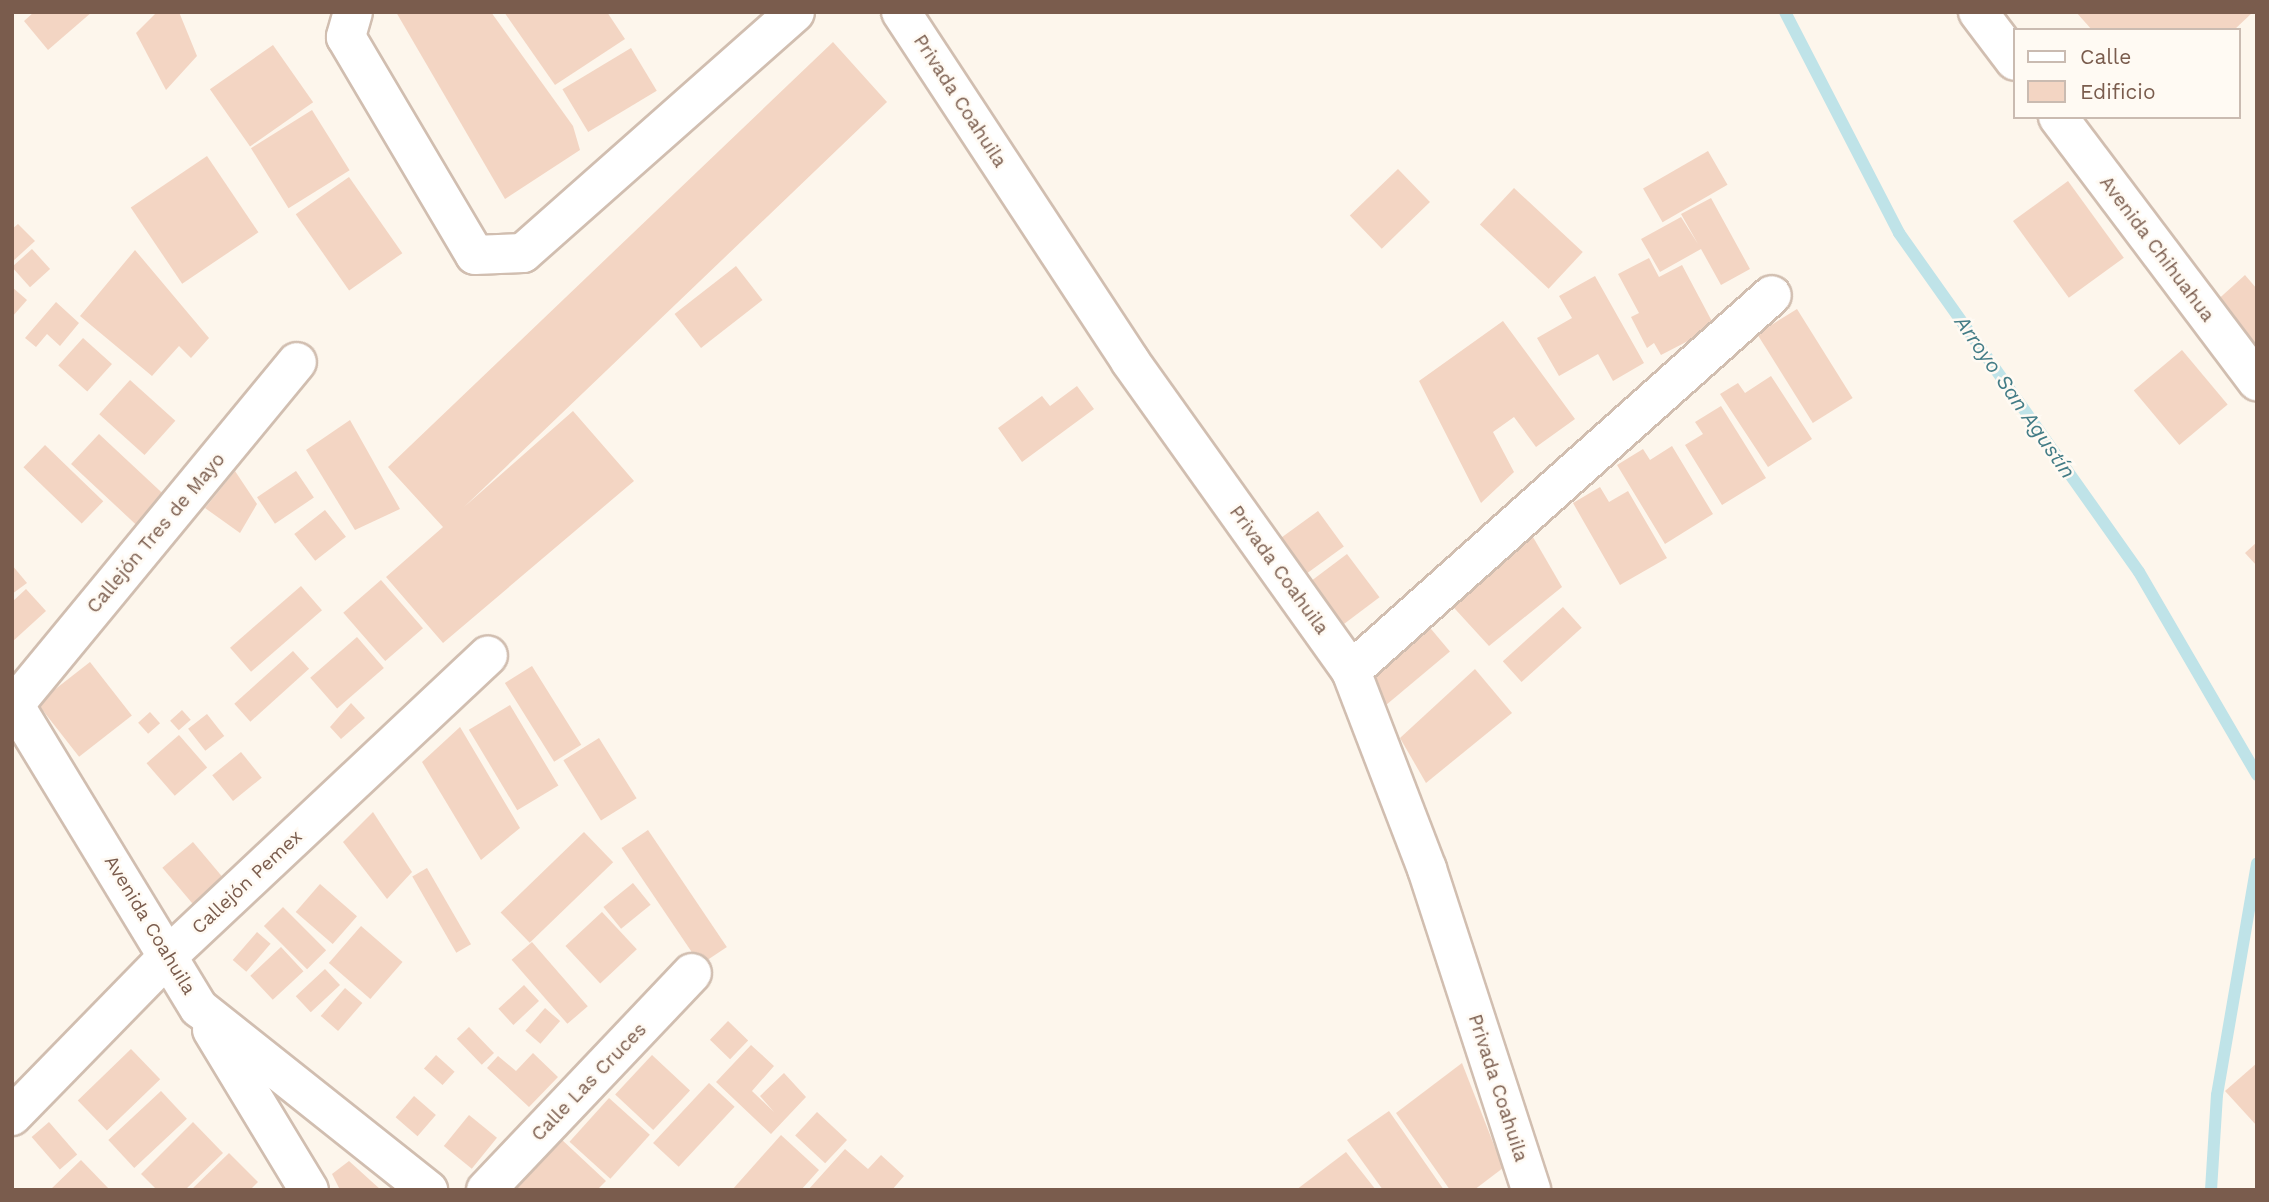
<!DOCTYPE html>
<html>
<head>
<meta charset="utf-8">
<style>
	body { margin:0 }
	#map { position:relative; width:2269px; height:1202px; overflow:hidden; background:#fdf6ec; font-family:"Work Sans",sans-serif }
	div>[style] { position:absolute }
	.stream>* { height:12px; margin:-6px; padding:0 6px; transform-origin:6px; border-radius:6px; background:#bfe3e8 }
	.building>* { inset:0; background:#f3d5c3; transform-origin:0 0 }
	.roads { filter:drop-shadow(2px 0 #d1beb0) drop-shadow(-2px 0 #d1beb0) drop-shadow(0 2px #d1beb0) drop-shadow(0 -2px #d1beb0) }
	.street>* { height:38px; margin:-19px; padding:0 19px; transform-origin:19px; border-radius:19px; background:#fff }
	span { translate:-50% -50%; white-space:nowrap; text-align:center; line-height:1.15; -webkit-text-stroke:5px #fffaf3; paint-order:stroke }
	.street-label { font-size:19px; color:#7a5c4d }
	.water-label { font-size:21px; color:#437c86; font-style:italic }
	.frame { position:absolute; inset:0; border:14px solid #7a5c4d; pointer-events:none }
	.legend { position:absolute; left:2013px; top:28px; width:228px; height:91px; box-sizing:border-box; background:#fffaf3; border:2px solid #cabbb1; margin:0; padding:9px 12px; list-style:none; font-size:21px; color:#7a5c4d }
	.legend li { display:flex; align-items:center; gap:14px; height:35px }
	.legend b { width:35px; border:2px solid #cabbb1 }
</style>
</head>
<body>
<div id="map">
	<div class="stream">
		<div style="left:1785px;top:12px;width:249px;rotate:62.7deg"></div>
		<div style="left:1899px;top:233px;width:415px;rotate:54.7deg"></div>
		<div style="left:2139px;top:572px;width:235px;rotate:59.8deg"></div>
		<div style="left:2211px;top:1190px;width:95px;rotate:-86.4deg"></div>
		<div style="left:2217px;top:1095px;width:235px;rotate:-80.2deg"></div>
	</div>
	<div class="building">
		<div style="clip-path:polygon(34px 12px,92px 12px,48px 50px,24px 21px)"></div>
		<div style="clip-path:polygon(157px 12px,179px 12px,197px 56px,166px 90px,136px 33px)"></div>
		<div style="clip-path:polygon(396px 12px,491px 12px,573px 126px,580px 150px,505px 199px)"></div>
		<div style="clip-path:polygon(504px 12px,607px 12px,625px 39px,555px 85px)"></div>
		<div style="clip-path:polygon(2076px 12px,2253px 12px,2234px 30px,2092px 30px)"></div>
		<div style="clip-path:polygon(833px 42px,887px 102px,464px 507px,573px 411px,634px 481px,443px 643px,386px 577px,443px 527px,388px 467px)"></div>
		<div style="left:273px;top:45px;width:70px;height:77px;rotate:55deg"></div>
		<div style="left:631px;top:48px;width:50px;height:80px;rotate:59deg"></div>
		<div style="left:312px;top:110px;width:71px;height:72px;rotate:58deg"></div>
		<div style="left:1708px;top:151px;width:39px;height:75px;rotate:60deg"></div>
		<div style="left:207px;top:156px;width:92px;height:92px;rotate:56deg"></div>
		<div style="left:1398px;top:169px;width:46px;height:67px;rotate:46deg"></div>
		<div style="left:349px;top:177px;width:93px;height:65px;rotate:55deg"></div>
		<div style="left:2068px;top:181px;width:95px;height:68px;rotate:54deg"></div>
		<div style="left:1514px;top:188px;width:94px;height:50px;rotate:43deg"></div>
		<div style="clip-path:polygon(1711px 198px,1750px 269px,1721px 285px,1701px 249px,1660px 272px,1641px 239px,1681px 217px,1698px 244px,1681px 214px)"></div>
		<div style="clip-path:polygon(18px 224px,35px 241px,12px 262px,12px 229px)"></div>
		<div style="left:32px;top:249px;width:27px;height:27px;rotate:48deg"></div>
		<div style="clip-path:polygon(135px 250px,209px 338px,191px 358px,179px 346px,152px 376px,80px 316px)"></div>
		<div style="clip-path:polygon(1649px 258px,1659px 277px,1682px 265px,1715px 327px,1661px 355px,1654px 343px,1647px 348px,1631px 317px,1639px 313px,1618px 274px)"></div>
		<div style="left:736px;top:266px;width:43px;height:78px;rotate:52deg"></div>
		<div style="clip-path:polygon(2245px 275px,2257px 289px,2257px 352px,2213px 304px)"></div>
		<div style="clip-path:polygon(1595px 276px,1644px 363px,1613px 381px,1598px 354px,1559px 376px,1537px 338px,1572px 318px,1559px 296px)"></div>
		<div style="clip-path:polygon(12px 287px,27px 300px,12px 317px)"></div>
		<div style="clip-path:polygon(56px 302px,79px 323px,60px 346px,47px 334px,36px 347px,25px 338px)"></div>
		<div style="left:1797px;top:309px;width:105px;height:47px;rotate:58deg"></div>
		<div style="clip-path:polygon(1503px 321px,1575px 419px,1536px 447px,1514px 417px,1493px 432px,1514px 472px,1481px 503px,1419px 381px)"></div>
		<div style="left:83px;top:338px;width:39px;height:37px;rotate:42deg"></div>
		<div style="left:2182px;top:350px;width:71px;height:63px;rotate:50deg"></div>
		<div style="clip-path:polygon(1771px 376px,1812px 439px,1768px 467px,1720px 394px,1738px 383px,1745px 393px)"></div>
		<div style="left:130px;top:380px;width:61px;height:46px;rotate:42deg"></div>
		<div style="clip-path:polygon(1077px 386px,1094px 409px,1022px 462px,998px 428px,1042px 396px,1050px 406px)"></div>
		<div style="clip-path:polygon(1721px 406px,1766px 478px,1722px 505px,1685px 445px,1703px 434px,1695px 422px)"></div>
		<div style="clip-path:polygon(350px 420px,400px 509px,355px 530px,306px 450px)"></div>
		<div style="left:99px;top:434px;width:89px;height:41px;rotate:43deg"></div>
		<div style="left:45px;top:445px;width:81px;height:31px;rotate:44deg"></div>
		<div style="clip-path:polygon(1672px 446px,1713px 514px,1665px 544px,1617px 465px,1643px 449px,1650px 460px)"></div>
		<div style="clip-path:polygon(235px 471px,257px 504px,240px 533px,205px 508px)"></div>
		<div style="left:296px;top:471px;width:32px;height:47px;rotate:56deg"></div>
		<div style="clip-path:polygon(1600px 487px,1609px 502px,1628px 491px,1667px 558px,1620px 585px,1573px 503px)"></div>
		<div style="left:325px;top:510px;width:34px;height:39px;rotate:52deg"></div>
		<div style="left:1318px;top:511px;width:44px;height:54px;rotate:54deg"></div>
		<div style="clip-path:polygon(1526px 525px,1562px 587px,1489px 646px,1445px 598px)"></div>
		<div style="clip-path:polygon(2257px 542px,2257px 566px,2245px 553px)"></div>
		<div style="left:1347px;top:554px;width:54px;height:57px;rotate:53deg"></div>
		<div style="clip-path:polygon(12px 565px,27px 583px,12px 594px)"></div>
		<div style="left:381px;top:580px;width:64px;height:50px;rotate:49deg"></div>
		<div style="left:301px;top:586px;width:32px;height:94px;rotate:49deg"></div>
		<div style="clip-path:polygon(26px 589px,46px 611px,12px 642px,12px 602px)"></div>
		<div style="left:1563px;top:607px;width:28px;height:81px;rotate:48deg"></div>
		<div style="left:1421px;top:617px;width:45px;height:83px;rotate:50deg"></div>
		<div style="left:357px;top:637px;width:41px;height:62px;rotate:49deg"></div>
		<div style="left:293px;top:651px;width:24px;height:79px;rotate:48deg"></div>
		<div style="left:90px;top:662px;width:68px;height:67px;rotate:52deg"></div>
		<div style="left:532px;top:666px;width:93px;height:32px;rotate:58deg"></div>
		<div style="clip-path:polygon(1475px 669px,1512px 713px,1426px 783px,1400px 738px)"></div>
		<div style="clip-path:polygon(351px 703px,365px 718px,341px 739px,330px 727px)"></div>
		<div style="left:510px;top:705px;width:94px;height:48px;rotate:59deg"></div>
		<div style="left:182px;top:710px;width:13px;height:16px;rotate:48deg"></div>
		<div style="left:150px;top:712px;width:15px;height:16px;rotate:48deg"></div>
		<div style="left:207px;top:714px;width:28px;height:24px;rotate:52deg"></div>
		<div style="clip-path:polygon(460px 727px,520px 828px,481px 860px,422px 762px)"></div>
		<div style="left:179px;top:735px;width:43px;height:43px;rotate:49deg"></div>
		<div style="left:599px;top:738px;width:71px;height:42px;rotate:58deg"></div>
		<div style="left:241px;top:752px;width:33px;height:37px;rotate:51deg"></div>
		<div style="clip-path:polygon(373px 812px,412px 872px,387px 899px,343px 842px)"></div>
		<div style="left:648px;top:830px;width:141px;height:32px;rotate:56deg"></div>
		<div style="left:584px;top:832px;width:42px;height:116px;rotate:46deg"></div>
		<div style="left:193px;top:842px;width:52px;height:40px;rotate:50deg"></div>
		<div style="left:427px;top:868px;width:88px;height:17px;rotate:60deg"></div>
		<div style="left:633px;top:883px;width:28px;height:38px;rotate:51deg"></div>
		<div style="left:320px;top:884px;width:49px;height:37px;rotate:41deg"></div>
		<div style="left:283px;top:907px;width:61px;height:27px;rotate:45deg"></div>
		<div style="left:602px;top:912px;width:51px;height:50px;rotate:47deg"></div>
		<div style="left:361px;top:926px;width:55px;height:49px;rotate:41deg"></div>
		<div style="left:257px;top:932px;width:18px;height:37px;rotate:41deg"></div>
		<div style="left:532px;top:942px;width:85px;height:27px;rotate:49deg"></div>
		<div style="left:281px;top:947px;width:33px;height:42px;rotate:47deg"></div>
		<div style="left:325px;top:969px;width:22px;height:40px;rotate:47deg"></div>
		<div style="left:524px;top:985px;width:22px;height:35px;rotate:47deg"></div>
		<div style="left:345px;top:988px;width:23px;height:37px;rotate:41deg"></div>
		<div style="left:545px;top:1008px;width:20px;height:30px;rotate:41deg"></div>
		<div style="left:728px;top:1021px;width:28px;height:26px;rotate:44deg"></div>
		<div style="left:469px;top:1027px;width:36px;height:17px;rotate:46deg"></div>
		<div style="clip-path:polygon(751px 1045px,774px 1066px,752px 1091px,774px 1112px,760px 1096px,784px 1073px,806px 1097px,771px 1134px,716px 1082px)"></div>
		<div style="left:131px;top:1049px;width:42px;height:74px;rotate:46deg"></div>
		<div style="clip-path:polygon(533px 1053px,558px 1077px,529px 1107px,487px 1068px,498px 1056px,516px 1071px)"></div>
		<div style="left:436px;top:1055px;width:25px;height:18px;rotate:42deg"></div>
		<div style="left:652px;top:1055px;width:52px;height:54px;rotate:43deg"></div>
		<div style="clip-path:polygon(1462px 1063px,1503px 1168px,1474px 1190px,1450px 1190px,1396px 1113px)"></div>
		<div style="clip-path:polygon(2257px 1063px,2257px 1126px,2225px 1091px)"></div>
		<div style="left:709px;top:1083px;width:35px;height:82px;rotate:43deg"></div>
		<div style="left:161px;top:1091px;width:38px;height:72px;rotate:47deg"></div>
		<div style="left:414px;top:1096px;width:29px;height:28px;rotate:41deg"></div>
		<div style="left:609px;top:1098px;width:55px;height:59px;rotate:42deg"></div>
		<div style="clip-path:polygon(1389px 1111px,1444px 1190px,1383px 1190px,1347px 1140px)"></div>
		<div style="left:817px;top:1112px;width:41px;height:32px;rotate:43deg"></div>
		<div style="left:469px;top:1115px;width:36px;height:40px;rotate:39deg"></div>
		<div style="left:49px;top:1122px;width:43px;height:23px;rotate:49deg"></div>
		<div style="clip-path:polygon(193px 1122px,223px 1153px,185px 1190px,157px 1190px,141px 1174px)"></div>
		<div style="clip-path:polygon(781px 1135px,819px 1170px,801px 1190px,732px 1190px)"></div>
		<div style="clip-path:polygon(560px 1138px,606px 1181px,597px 1190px,511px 1190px)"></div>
		<div style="clip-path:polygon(845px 1149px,868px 1169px,881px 1155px,904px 1176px,892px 1190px,808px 1190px)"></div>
		<div style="clip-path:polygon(1346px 1152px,1376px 1190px,1296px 1190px)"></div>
		<div style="clip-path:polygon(229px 1153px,258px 1182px,250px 1190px,191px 1190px)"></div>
		<div style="clip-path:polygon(81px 1160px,110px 1190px,50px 1190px)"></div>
		<div style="clip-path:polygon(349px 1161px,381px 1190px,340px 1190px,332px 1174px)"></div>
	</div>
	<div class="roads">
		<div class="street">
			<div style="left:353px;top:12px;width:26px;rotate:106deg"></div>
			<div style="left:346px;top:37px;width:253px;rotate:59.4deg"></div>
			<div style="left:475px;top:255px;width:48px;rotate:-2.4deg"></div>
			<div style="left:523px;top:253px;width:363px;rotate:-41.5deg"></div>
			<div style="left:901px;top:12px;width:417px;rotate:56.7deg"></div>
			<div style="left:1130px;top:361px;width:381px;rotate:54.5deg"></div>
			<div style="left:1351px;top:671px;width:212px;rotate:69deg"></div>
			<div style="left:1427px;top:869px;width:337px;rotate:72deg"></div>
			<div style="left:1978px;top:12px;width:61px;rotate:52.9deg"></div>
			<div style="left:2058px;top:117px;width:331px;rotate:53deg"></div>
			<div style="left:1351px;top:671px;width:564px;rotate:-41.77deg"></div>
			<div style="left:12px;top:701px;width:359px;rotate:58.7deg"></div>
			<div style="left:199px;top:1008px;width:293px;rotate:38.5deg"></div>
			<div style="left:15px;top:704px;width:443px;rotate:-50.5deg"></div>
			<div style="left:212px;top:1030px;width:187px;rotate:58.8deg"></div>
			<div style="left:12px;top:1116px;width:226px;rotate:-45.7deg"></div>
			<div style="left:170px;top:954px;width:436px;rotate:-43.2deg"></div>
			<div style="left:486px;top:1190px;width:299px;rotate:-46.5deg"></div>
		</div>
	</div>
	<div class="street-label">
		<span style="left:960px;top:101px;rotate:57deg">Privada Coahuila</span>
		<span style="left:2157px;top:249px;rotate:53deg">Avenida Chihuahua</span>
		<span style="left:156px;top:533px;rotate:-50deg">Callejón Tres de Mayo</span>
		<span style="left:1279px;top:570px;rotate:54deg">Privada Coahuila</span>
		<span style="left:247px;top:882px;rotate:-43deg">Callejón Pemex</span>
		<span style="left:150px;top:925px;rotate:59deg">Avenida Coahuila</span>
		<span style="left:589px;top:1082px;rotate:-46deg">Calle Las Cruces</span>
		<span style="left:1498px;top:1088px;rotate:72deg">Privada Coahuila</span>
	</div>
	<div class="water-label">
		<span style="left:2015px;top:397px;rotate:55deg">Arroyo San Agustín</span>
	</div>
	<div class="frame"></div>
	<ul class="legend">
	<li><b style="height:9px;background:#fff"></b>Calle</li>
	<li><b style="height:19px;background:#f3d5c3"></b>Edificio</li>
	</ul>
</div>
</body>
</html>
